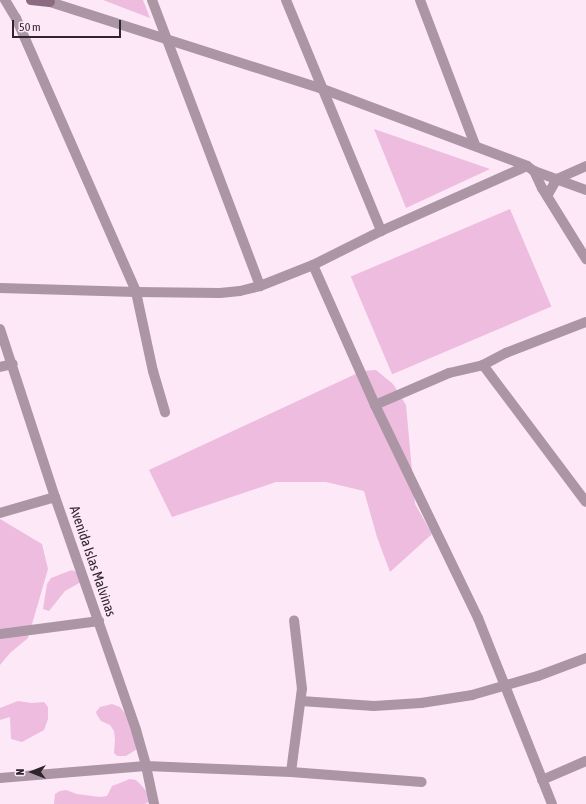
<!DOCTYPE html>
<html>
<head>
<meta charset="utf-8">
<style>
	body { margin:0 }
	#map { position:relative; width:586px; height:804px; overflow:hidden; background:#fce8f6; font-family:"Asap Condensed",sans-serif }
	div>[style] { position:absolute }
	.green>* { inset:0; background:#eebcdf; transform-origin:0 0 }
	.street>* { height:10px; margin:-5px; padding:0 5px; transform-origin:5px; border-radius:5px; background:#ac96a5 }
	.secondary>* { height:10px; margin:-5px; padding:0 5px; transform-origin:5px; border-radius:5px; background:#8b6b81 }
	span { translate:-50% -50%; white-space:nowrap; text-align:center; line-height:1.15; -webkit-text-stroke:4px #fce8f6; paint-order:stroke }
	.street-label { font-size:14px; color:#31252d }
	.north { position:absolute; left:12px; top:752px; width:40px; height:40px; -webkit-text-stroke:3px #fce8f6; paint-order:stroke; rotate:270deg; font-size:11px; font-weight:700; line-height:16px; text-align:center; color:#31252d }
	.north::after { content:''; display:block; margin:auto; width:14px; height:18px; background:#31252d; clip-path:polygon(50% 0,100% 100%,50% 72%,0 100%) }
	.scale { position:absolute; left:12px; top:20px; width:109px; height:18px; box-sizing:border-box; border:2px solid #31252d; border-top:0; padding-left:5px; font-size:12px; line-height:14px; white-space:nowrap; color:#31252d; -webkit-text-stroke:3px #fce8f6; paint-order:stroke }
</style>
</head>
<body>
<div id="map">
	<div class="green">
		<div style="clip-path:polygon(103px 0,143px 0,150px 18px)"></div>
		<div style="clip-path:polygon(374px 129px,490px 169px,406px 208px)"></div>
		<div style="left:510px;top:209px;width:106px;height:173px;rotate:67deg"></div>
		<div style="clip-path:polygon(376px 370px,393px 384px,406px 405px,415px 504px,432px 534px,390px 572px,377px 537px,364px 491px,326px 482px,276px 482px,172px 517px,149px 470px,362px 371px)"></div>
		<div style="clip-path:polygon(0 519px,42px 544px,48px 569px,28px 638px,10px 653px,0 665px)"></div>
		<div style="clip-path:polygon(72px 570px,76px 572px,81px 582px,65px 591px,49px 611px,43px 609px,47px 584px,51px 578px)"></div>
		<div style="clip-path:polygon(18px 701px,31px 703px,44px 702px,48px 707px,48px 719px,44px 730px,22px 742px,11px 739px,10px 717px,0 720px,0 708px)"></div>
		<div style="clip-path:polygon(112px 704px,120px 707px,128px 717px,137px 749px,126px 756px,117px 756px,114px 753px,115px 740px,114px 731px,110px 725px,101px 721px,97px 715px,96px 712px,100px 707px)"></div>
		<div style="clip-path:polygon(130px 779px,136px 780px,141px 785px,150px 795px,149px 802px,145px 804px,54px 804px,55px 794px,60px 791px,66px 790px,77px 794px,100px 797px,107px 796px,112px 786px)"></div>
	</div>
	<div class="street">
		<div style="left:5px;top:0;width:21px;rotate:59deg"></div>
		<div style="left:16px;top:18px;width:299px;rotate:66.3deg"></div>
		<div style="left:136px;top:292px;width:81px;rotate:77.9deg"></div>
		<div style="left:153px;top:371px;width:43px;rotate:73.7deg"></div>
		<div style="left:152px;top:0;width:306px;rotate:69.3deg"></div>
		<div style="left:286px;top:0;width:250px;rotate:67.6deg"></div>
		<div style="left:420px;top:0;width:155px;rotate:69.2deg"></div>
		<div style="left:50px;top:2px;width:283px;rotate:17.7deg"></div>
		<div style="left:320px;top:88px;width:221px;rotate:20.6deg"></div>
		<div style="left:527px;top:166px;width:9px;rotate:36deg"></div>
		<div style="left:534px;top:171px;width:19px;rotate:65deg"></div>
		<div style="left:542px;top:188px;width:84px;rotate:58.2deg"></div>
		<div style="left:534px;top:171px;width:55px;rotate:20.1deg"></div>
		<div style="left:547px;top:196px;width:20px;rotate:-60deg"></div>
		<div style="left:557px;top:179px;width:32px;rotate:-24deg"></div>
		<div style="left:313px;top:265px;width:153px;rotate:66.1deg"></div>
		<div style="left:375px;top:405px;width:237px;rotate:64.2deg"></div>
		<div style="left:478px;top:618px;width:200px;rotate:68.3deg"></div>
		<div style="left:0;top:288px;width:136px;rotate:1.7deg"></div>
		<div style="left:136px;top:292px;width:84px;rotate:0.7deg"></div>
		<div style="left:220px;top:293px;width:20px;rotate:-6deg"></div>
		<div style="left:240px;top:291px;width:21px;rotate:-14deg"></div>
		<div style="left:260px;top:286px;width:57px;rotate:-21.6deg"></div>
		<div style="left:313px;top:265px;width:76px;rotate:-26.6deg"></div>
		<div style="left:381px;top:231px;width:160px;rotate:-24deg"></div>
		<div style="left:0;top:329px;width:177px;rotate:71.9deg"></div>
		<div style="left:55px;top:497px;width:247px;rotate:70.8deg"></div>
		<div style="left:136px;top:730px;width:37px;rotate:74deg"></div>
		<div style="left:146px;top:766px;width:39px;rotate:78deg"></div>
		<div style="left:483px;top:365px;width:171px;rotate:53.1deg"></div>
		<div style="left:0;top:367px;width:13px;rotate:-13deg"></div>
		<div style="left:375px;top:405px;width:81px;rotate:-23.4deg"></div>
		<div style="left:449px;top:373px;width:35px;rotate:-13deg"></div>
		<div style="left:483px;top:365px;width:26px;rotate:-28deg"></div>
		<div style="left:506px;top:353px;width:86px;rotate:-21.2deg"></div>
		<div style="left:0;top:513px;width:57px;rotate:-16.2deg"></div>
		<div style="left:0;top:634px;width:100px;rotate:-7.5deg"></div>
		<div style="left:301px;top:701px;width:73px;rotate:3.9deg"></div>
		<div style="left:374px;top:706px;width:47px;rotate:-3.7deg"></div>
		<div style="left:421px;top:703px;width:52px;rotate:-8.9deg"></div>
		<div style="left:472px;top:695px;width:69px;rotate:-16.1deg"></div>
		<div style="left:538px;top:676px;width:51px;rotate:-20.6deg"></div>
		<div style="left:291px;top:772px;width:84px;rotate:-82.5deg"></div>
		<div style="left:302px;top:689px;width:69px;rotate:-96.6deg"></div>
		<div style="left:0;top:778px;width:146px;rotate:-4.7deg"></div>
		<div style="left:146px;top:766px;width:145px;rotate:2.4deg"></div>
		<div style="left:291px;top:772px;width:131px;rotate:4.4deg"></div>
		<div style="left:542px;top:780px;width:48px;rotate:-23.4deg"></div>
	</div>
	<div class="secondary">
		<div style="left:31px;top:0;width:19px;rotate:6deg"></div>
	</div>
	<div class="street-label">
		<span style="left:93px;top:561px;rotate:71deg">Avenida Islas Malvinas</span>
	</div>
	<div class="north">N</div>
	<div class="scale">50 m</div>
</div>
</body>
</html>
